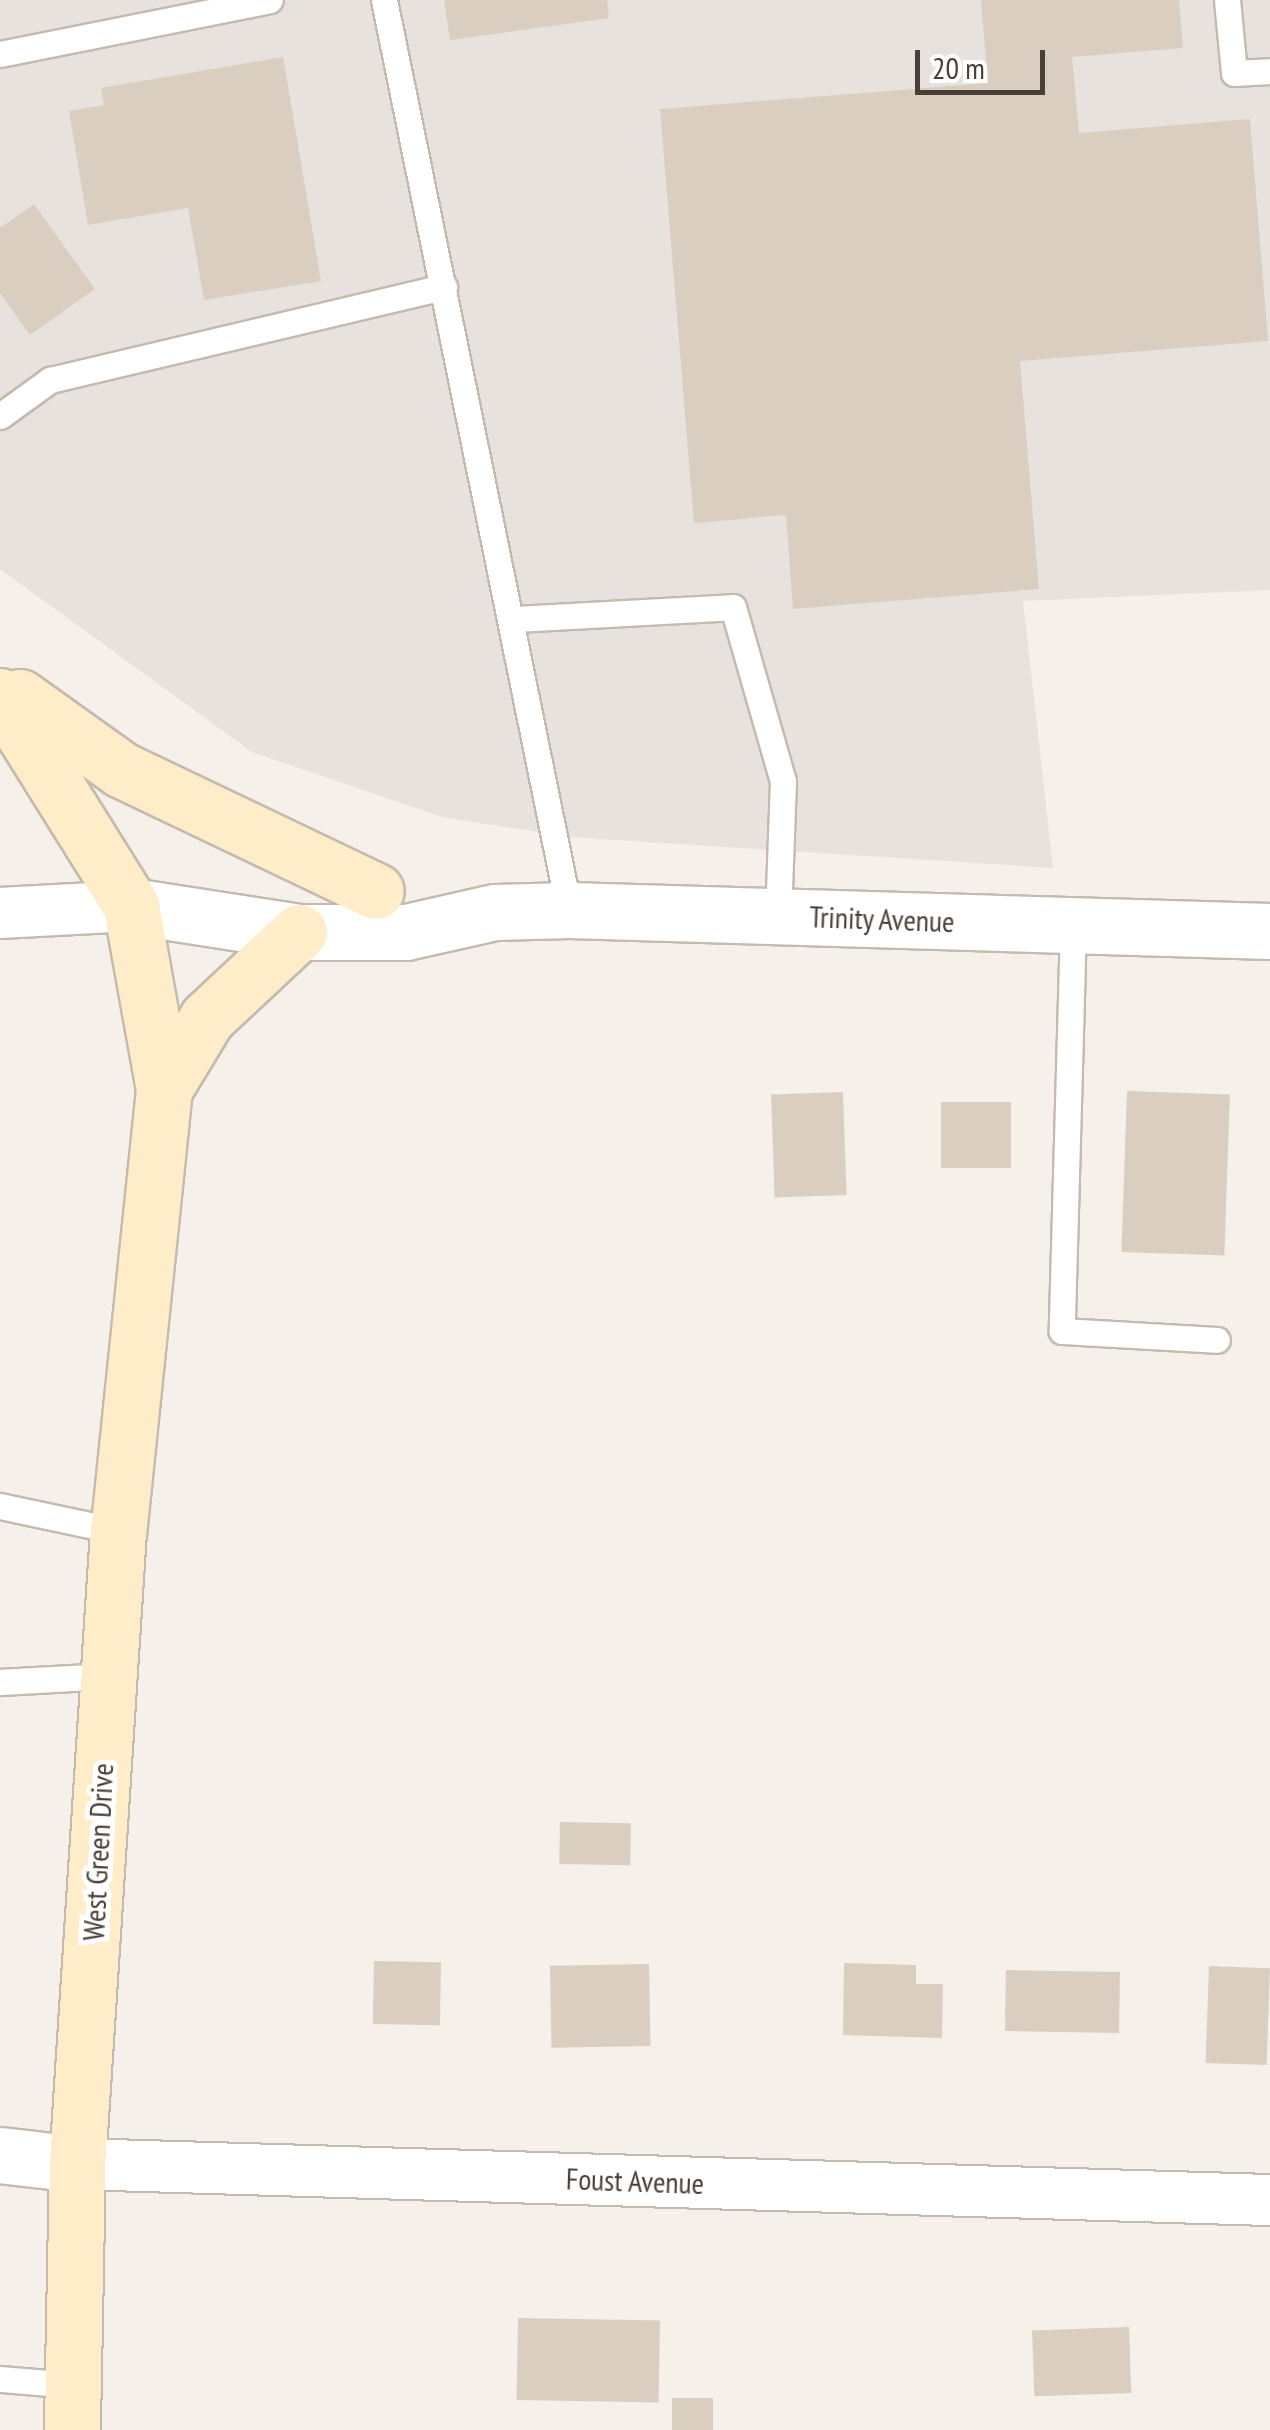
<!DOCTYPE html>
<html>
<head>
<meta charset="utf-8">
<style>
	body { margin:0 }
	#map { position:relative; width:1270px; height:2430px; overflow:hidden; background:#f5f0e9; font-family:"PT Sans Narrow",sans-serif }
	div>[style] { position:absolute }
	.industrial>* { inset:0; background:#e8e2de }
	.building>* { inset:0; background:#dacec1; transform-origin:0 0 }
	.roads { filter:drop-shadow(2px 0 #c4baae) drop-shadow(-2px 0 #c4baae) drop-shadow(0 2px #c4baae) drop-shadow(0 -2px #c4baae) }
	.service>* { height:25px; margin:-12.5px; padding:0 12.5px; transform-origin:12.5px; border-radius:12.5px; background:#fff }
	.minor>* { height:50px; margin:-25px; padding:0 25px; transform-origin:25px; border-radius:25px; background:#fff }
	.tertiary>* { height:55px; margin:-27.5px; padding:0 27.5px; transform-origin:27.5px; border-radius:27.5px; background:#fff }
	.secondary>* { height:55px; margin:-27.5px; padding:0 27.5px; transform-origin:27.5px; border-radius:27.5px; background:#ffecc9 }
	span { translate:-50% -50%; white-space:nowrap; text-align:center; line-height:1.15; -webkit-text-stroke:10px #fff; paint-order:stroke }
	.street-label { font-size:30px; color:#494037 }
	.scale { position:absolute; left:915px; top:50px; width:130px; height:45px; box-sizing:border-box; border:5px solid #494037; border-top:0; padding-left:12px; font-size:30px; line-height:35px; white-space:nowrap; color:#494037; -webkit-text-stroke:8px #fff; paint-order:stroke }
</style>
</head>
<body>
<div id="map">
	<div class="industrial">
		<div style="clip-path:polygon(0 0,1270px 0,1270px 590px,1023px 601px,1053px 868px,570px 837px,442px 817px,252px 752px,0 569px)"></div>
	</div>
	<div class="building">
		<div style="clip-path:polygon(444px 0,607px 0,609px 18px,450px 40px)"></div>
		<div style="clip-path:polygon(981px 0,1179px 0,1183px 48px,1072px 57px,1079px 133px,1250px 119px,1268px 341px,1020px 361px,1039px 589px,793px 609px,786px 515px,694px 523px,660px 109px,988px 83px)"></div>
		<div style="clip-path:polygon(283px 57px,321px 281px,204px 300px,188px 208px,88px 225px,69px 111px,104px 105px,101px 88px)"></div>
		<div style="clip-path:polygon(34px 204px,95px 289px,30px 335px,0 293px,0 228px)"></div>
		<div style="left:1127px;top:1091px;width:103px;height:161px;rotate:2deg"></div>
		<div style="left:843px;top:1092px;width:103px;height:72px;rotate:88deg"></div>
		<div style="left:941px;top:1102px;width:70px;height:66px"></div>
		<div style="left:560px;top:1822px;width:71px;height:42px;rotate:1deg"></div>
		<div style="left:374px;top:1961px;width:67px;height:63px;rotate:1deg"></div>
		<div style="clip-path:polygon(844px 1963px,916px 1965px,916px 1984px,943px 1984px,942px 2038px,843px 2035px)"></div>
		<div style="left:649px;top:1964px;width:82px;height:99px;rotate:89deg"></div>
		<div style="left:1209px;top:1966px;width:61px;height:97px;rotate:2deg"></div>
		<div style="left:1006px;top:1970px;width:114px;height:61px;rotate:1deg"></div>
		<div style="left:518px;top:2318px;width:142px;height:82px;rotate:1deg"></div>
		<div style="left:1129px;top:2327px;width:66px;height:97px;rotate:88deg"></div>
		<div style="left:672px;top:2398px;width:41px;height:32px"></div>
	</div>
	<div class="roads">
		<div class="service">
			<div style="left:384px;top:0;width:929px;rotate:78.51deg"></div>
			<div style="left:1227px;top:0;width:73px;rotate:84.5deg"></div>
			<div style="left:1234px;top:73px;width:36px;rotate:-3deg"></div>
			<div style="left:0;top:54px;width:275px;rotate:-11.3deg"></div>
			<div style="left:0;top:416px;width:62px;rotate:-35.8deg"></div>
			<div style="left:50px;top:380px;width:405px;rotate:-13.3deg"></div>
			<div style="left:514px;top:619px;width:219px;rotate:-3.1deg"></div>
			<div style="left:733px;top:607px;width:181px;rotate:74deg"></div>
			<div style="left:783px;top:781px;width:135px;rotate:92.1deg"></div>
			<div style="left:1073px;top:925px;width:406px;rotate:91.6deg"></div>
			<div style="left:1062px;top:1331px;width:155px;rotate:3.3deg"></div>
			<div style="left:0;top:1506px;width:121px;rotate:12deg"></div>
			<div style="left:0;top:1682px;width:109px;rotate:-3.2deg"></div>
			<div style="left:0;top:2379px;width:72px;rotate:4.8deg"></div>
		</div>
		<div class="minor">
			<div style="left:0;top:913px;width:131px;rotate:-3.1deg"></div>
			<div style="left:77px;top:2164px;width:1194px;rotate:1.73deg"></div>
		</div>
		<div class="tertiary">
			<div style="left:131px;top:906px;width:170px;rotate:8.8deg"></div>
			<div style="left:299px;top:932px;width:107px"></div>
			<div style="left:406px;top:932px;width:91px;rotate:-12.7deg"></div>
			<div style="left:495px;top:912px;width:74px;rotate:-1.5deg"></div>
			<div style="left:569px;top:910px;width:701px;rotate:1.72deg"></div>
			<div style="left:0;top:2155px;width:78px;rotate:6.7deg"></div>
		</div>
		<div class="secondary">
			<div style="left:0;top:696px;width:248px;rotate:58deg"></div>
			<div style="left:131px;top:906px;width:186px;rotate:79.8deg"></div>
			<div style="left:164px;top:1089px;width:444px;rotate:95.9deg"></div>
			<div style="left:118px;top:1531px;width:634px;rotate:93.71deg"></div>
			<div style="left:77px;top:2164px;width:266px;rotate:91.1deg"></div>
			<div style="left:20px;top:697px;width:125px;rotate:35.6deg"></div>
			<div style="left:122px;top:770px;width:281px;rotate:25.5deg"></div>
			<div style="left:164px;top:1089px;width:83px;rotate:-58.8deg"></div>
			<div style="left:207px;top:1018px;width:126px;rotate:-43.1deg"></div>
		</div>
	</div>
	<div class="street-label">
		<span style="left:882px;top:919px;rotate:2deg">Trinity Avenue</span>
		<span style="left:98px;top:1852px;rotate:-87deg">West Green Drive</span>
		<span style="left:635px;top:2181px;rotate:2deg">Foust Avenue</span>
	</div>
	<div class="scale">20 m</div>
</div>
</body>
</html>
